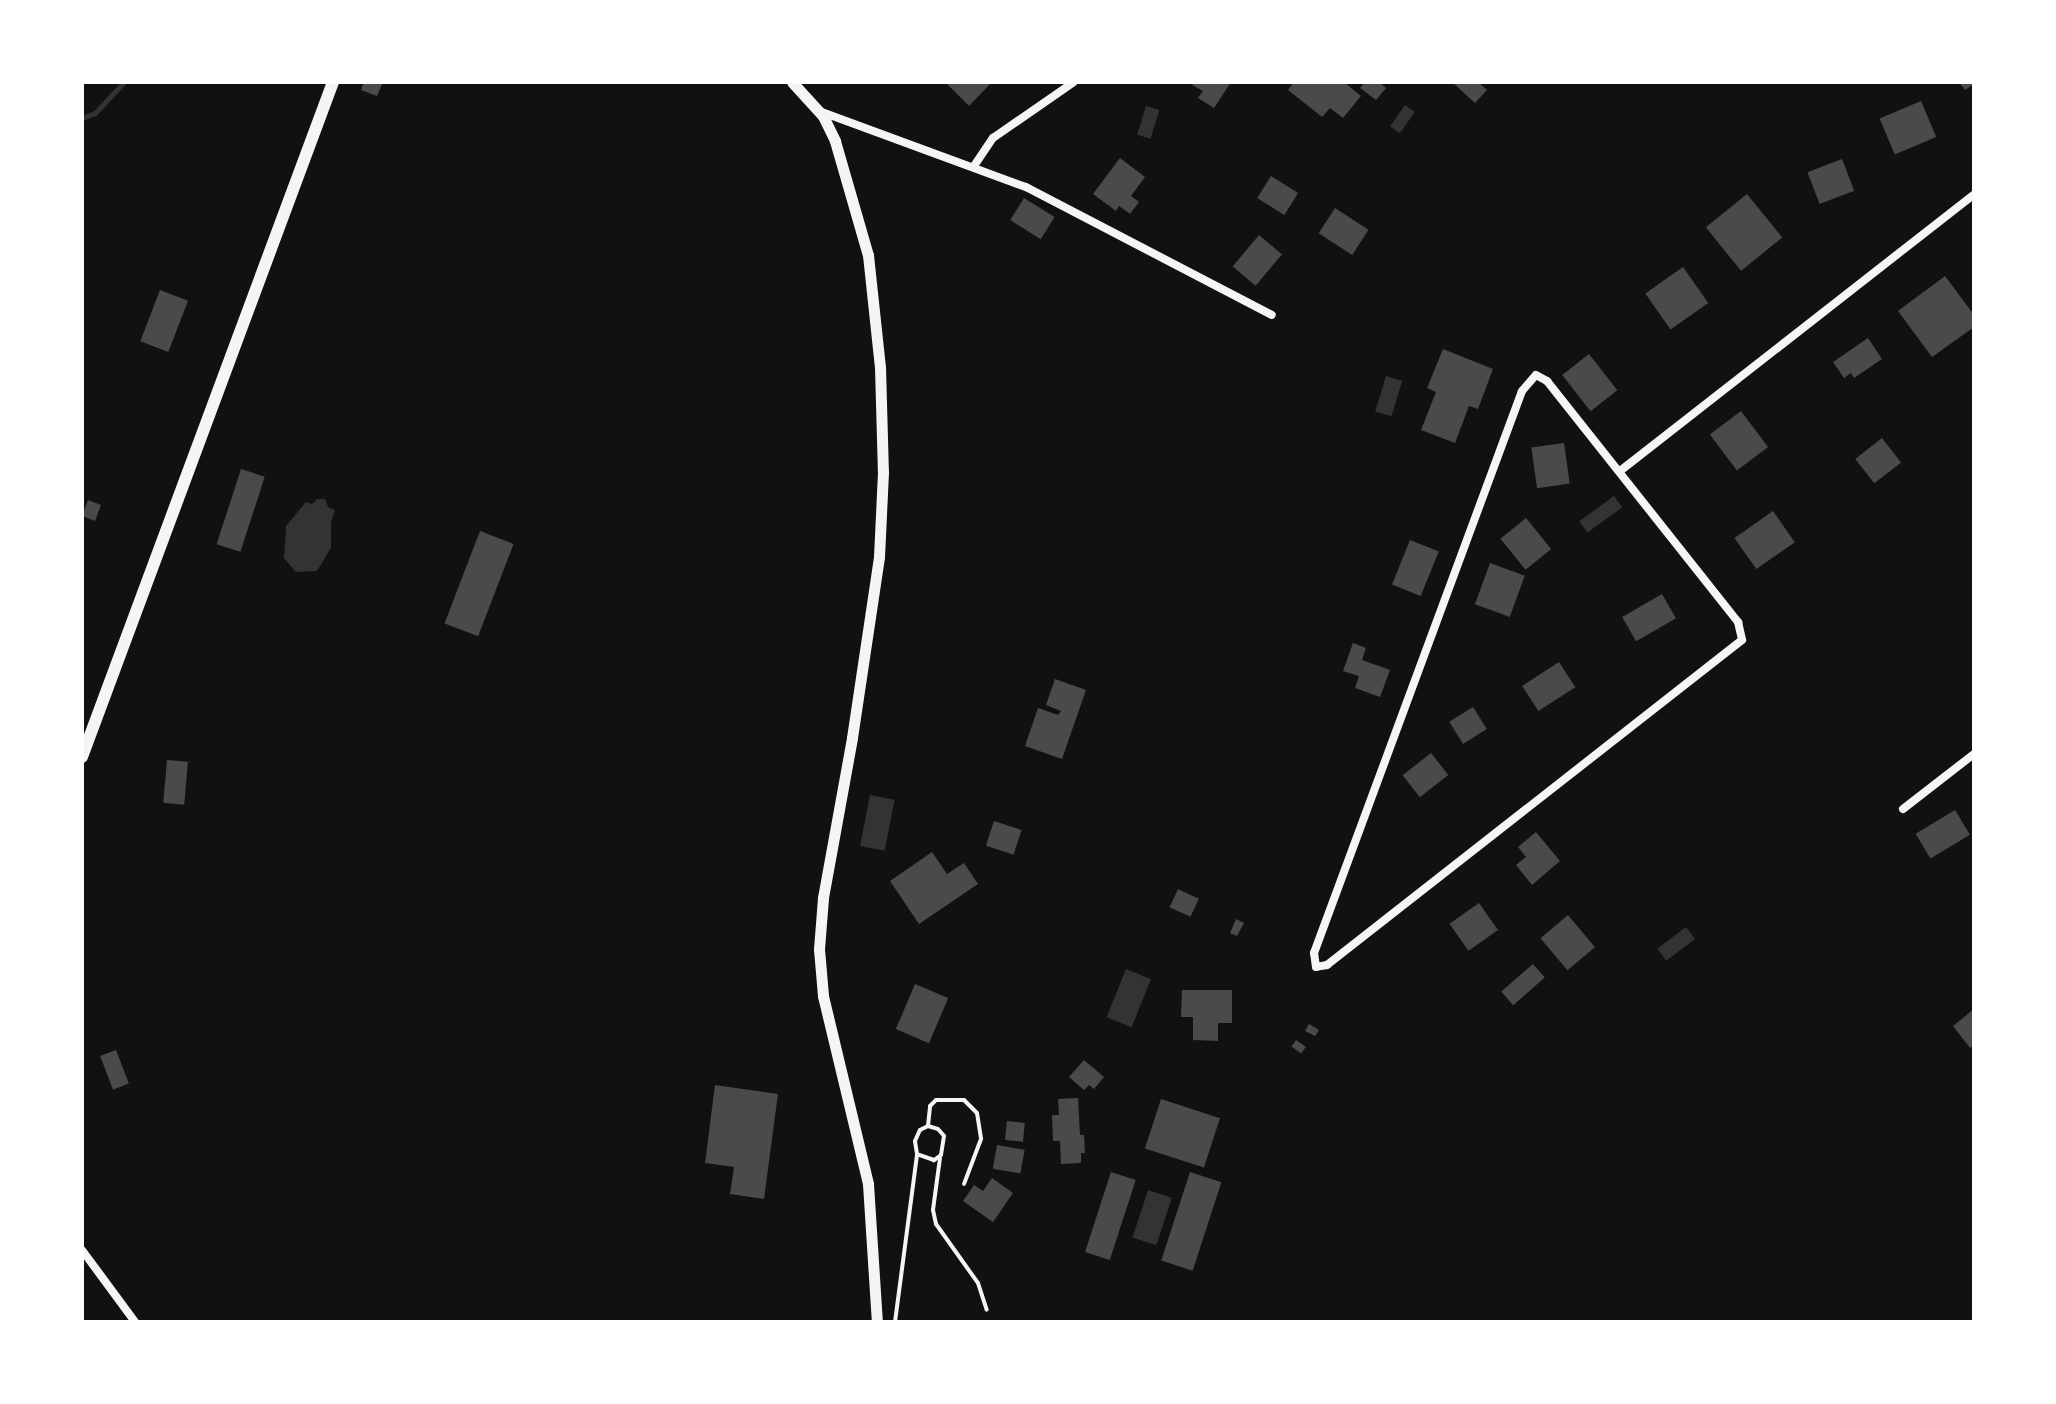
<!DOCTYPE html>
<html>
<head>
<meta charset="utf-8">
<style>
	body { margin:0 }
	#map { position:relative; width:2056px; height:1404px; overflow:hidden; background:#111; font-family:"Nunito Sans",sans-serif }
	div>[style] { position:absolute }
	.water>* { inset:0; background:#333; transform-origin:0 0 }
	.stream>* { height:5px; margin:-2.5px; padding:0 2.5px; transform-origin:2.5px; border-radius:2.5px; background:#333 }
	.building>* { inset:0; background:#4a4a4a; transform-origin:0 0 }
	.service>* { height:4px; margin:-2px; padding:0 2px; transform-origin:2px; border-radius:2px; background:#f5f5f5 }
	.minor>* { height:8px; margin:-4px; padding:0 4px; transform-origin:4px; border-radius:4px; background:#f5f5f5 }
	.tertiary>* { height:11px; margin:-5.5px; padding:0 5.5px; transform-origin:5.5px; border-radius:5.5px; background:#f5f5f5 }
	.secondary>* { height:12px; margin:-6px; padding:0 6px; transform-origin:6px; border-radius:6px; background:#f5f5f5 }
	span { translate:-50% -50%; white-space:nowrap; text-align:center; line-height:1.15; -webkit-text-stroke:8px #fff; paint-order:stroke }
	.frame { position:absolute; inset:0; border:84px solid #fff; pointer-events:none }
</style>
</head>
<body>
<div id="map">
	<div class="water">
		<div style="left:1405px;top:105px;width:12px;height:26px;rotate:35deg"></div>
		<div style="left:1146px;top:106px;width:14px;height:30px;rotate:17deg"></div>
		<div style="left:1386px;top:376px;width:17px;height:37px;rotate:17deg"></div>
		<div style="left:1614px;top:496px;width:14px;height:43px;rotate:54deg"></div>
		<div style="clip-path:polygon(317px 499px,325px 499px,328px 507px,335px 510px,331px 522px,331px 548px,317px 571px,296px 572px,284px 558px,286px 526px,306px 502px,312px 504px)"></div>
		<div style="left:870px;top:795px;width:25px;height:52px;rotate:11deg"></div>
		<div style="left:1686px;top:927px;width:15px;height:36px;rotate:53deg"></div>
		<div style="left:1126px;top:969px;width:27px;height:52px;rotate:22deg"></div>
		<div style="left:1148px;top:1190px;width:25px;height:50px;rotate:18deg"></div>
	</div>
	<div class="stream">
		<div style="left:82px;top:118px;width:14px;rotate:-21deg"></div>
		<div style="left:95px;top:113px;width:42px;rotate:-46.9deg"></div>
	</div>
	<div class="building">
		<div style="clip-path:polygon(364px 82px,383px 82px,377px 96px,361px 90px)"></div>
		<div style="clip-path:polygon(945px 82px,992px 82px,969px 106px)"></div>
		<div style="clip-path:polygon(1194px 82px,1231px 82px,1214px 108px,1198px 98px,1203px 91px,1192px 85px)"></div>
		<div style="clip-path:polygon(1294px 82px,1344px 82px,1361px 96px,1343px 118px,1330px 108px,1322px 117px,1288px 90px)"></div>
		<div style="clip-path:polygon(1365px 82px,1379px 82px,1386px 88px,1376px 100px,1360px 88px)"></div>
		<div style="clip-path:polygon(1452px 82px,1478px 82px,1487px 90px,1475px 103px)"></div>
		<div style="clip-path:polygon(1959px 82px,1974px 82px,1974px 84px,1965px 90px)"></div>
		<div style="left:1921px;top:101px;width:39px;height:45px;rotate:67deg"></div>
		<div style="clip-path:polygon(1120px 158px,1145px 177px,1131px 196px,1139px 202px,1130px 214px,1119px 206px,1116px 211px,1093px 194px)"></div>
		<div style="left:1842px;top:159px;width:34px;height:37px;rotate:69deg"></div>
		<div style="left:1271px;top:176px;width:32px;height:26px;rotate:32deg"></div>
		<div style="left:1747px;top:194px;width:56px;height:53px;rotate:51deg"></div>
		<div style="left:1024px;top:198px;width:36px;height:26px;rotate:32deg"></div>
		<div style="left:1335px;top:208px;width:40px;height:30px;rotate:33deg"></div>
		<div style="left:1259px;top:235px;width:30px;height:41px;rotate:40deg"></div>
		<div style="left:1683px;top:267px;width:44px;height:46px;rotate:55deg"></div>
		<div style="clip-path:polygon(1945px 276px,1974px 315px,1974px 327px,1932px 357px,1898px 311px)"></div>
		<div style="left:160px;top:290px;width:30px;height:55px;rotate:21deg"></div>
		<div style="clip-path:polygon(1868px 338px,1882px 359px,1854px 378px,1851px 373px,1844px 378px,1833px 362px)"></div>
		<div style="clip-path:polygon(1443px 349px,1493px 369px,1478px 409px,1469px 406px,1455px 443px,1421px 430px,1436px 392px,1427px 388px)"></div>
		<div style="left:1589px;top:354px;width:46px;height:34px;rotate:52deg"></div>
		<div style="left:1741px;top:411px;width:45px;height:39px;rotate:53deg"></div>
		<div style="left:1882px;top:438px;width:31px;height:34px;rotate:52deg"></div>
		<div style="left:1564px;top:443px;width:41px;height:33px;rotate:82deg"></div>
		<div style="left:241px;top:469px;width:25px;height:79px;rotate:18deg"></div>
		<div style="left:88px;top:500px;width:14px;height:17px;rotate:21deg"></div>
		<div style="left:1773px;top:511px;width:38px;height:47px;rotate:55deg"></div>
		<div style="left:1526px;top:518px;width:40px;height:33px;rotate:51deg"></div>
		<div style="left:480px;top:531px;width:36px;height:99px;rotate:21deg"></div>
		<div style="left:1410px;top:540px;width:31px;height:48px;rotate:22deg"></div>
		<div style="left:1490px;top:563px;width:37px;height:44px;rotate:20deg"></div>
		<div style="left:1662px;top:594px;width:28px;height:46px;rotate:60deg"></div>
		<div style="clip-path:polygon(1353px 643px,1366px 648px,1362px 660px,1390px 670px,1380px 697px,1355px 688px,1359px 676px,1343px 671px)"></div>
		<div style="left:1559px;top:662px;width:30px;height:44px;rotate:57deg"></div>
		<div style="clip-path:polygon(1055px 679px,1086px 690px,1062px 759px,1025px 746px,1038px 708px,1058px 715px,1061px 711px,1046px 705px)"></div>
		<div style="left:1473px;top:707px;width:26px;height:28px;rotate:58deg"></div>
		<div style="left:1431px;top:753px;width:28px;height:36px;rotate:52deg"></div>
		<div style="left:167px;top:760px;width:21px;height:43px;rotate:5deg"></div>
		<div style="left:1955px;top:810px;width:29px;height:46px;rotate:59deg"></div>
		<div style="left:994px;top:821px;width:29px;height:26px;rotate:18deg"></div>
		<div style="clip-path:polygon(1536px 832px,1560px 861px,1532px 885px,1516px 865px,1526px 857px,1518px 847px)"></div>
		<div style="clip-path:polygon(932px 852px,947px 874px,964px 863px,978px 884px,919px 924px,890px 881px)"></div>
		<div style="left:1178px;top:889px;width:23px;height:20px;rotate:25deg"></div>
		<div style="left:1479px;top:903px;width:33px;height:36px;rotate:55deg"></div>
		<div style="left:1568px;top:915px;width:42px;height:36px;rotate:50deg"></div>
		<div style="clip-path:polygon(1236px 919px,1244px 923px,1237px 936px,1230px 933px)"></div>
		<div style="left:1533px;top:964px;width:18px;height:42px;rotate:49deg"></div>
		<div style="left:915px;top:984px;width:36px;height:49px;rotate:23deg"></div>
		<div style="clip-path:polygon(1182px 990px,1232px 990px,1232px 1023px,1218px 1023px,1218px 1041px,1193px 1040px,1193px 1017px,1181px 1017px)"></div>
		<div style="clip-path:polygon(1974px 1009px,1974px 1045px,1970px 1048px,1953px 1026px)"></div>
		<div style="clip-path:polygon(1309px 1024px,1319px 1030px,1315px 1036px,1305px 1031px)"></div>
		<div style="left:1296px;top:1040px;width:12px;height:8px;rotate:35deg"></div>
		<div style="left:116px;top:1050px;width:36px;height:17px;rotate:69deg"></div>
		<div style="clip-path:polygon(1084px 1060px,1104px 1077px,1094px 1089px,1089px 1085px,1084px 1090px,1069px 1077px)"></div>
		<div style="clip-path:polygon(715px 1085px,778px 1094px,764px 1199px,730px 1194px,734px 1167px,705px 1163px)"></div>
		<div style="clip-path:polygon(1078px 1098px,1080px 1135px,1084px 1135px,1085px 1153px,1081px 1153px,1081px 1163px,1061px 1164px,1060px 1141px,1053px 1141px,1052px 1115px,1059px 1115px,1058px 1099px)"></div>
		<div style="left:1161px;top:1099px;width:62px;height:52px;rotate:18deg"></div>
		<div style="left:1007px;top:1121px;width:18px;height:19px;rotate:6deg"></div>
		<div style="left:997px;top:1145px;width:28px;height:24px;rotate:10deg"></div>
		<div style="left:1111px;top:1172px;width:26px;height:84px;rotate:18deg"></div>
		<div style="left:1190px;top:1172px;width:33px;height:93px;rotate:18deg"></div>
		<div style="clip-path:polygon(992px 1178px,1013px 1193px,993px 1222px,963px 1201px,974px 1185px,983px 1191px)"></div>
	</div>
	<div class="service">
		<div style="left:928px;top:1126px;width:20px;rotate:-84deg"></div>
		<div style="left:930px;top:1106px;width:8px;rotate:-45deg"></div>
		<div style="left:936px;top:1100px;width:28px"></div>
		<div style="left:964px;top:1100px;width:18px;rotate:45deg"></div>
		<div style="left:977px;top:1113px;width:26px;rotate:81deg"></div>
		<div style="left:981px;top:1139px;width:48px;rotate:110.7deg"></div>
		<div style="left:940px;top:1158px;width:52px;rotate:97.7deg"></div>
		<div style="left:933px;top:1210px;width:14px;rotate:78deg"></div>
		<div style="left:936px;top:1224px;width:72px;rotate:54.6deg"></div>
		<div style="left:978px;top:1283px;width:28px;rotate:72deg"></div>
		<div style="left:895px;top:1322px;width:169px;rotate:-82.5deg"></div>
		<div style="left:917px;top:1154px;width:13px;rotate:-99deg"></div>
		<div style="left:915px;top:1141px;width:12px;rotate:-66deg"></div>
		<div style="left:920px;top:1130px;width:9px;rotate:-27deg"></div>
		<div style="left:928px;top:1126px;width:10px;rotate:17deg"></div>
		<div style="left:938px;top:1129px;width:9px;rotate:49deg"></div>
		<div style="left:944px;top:1136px;width:19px;rotate:99deg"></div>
		<div style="left:941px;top:1155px;width:9px;rotate:144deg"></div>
		<div style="left:934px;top:1160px;width:18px;rotate:-161deg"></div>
	</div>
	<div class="minor">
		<div style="left:819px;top:111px;width:221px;rotate:20.2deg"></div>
		<div style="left:1026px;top:187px;width:277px;rotate:27.5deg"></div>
		<div style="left:974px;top:166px;width:34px;rotate:-56deg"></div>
		<div style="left:993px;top:138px;width:98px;rotate:-34.7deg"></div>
		<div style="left:1536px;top:375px;width:13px;rotate:29deg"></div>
		<div style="left:1547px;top:381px;width:308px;rotate:51.6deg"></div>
		<div style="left:1738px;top:622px;width:18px;rotate:77deg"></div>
		<div style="left:1742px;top:640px;width:527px;rotate:141.93deg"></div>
		<div style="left:1327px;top:965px;width:11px;rotate:170deg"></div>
		<div style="left:1316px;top:967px;width:14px;rotate:-98deg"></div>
		<div style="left:1314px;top:953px;width:599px;rotate:-69.69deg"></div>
		<div style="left:1522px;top:391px;width:21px;rotate:-49deg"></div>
		<div style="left:1620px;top:471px;width:449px;rotate:-38deg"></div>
		<div style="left:1903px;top:809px;width:90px;rotate:-37.8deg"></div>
		<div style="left:82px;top:1250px;width:89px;rotate:53.6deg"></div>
	</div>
	<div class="tertiary">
		<div style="left:792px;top:82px;width:46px;rotate:47.6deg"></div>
		<div style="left:823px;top:116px;width:28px;rotate:64deg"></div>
		<div style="left:835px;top:141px;width:119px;rotate:73.9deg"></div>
		<div style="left:868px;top:255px;width:113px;rotate:83.9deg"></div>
		<div style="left:880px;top:367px;width:105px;rotate:88.4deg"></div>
		<div style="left:883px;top:472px;width:85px;rotate:92.7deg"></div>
		<div style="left:879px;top:557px;width:183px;rotate:98.5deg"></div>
		<div style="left:852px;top:738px;width:163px;rotate:100.3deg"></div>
		<div style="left:823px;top:898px;width:51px;rotate:94.5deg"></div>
		<div style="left:819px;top:949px;width:47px;rotate:85.1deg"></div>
		<div style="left:823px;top:996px;width:193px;rotate:76.5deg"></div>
		<div style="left:868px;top:1184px;width:138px;rotate:86.3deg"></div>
	</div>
	<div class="secondary">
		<div style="left:82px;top:757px;width:720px;rotate:-69.6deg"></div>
	</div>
	<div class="frame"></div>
</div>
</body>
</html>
